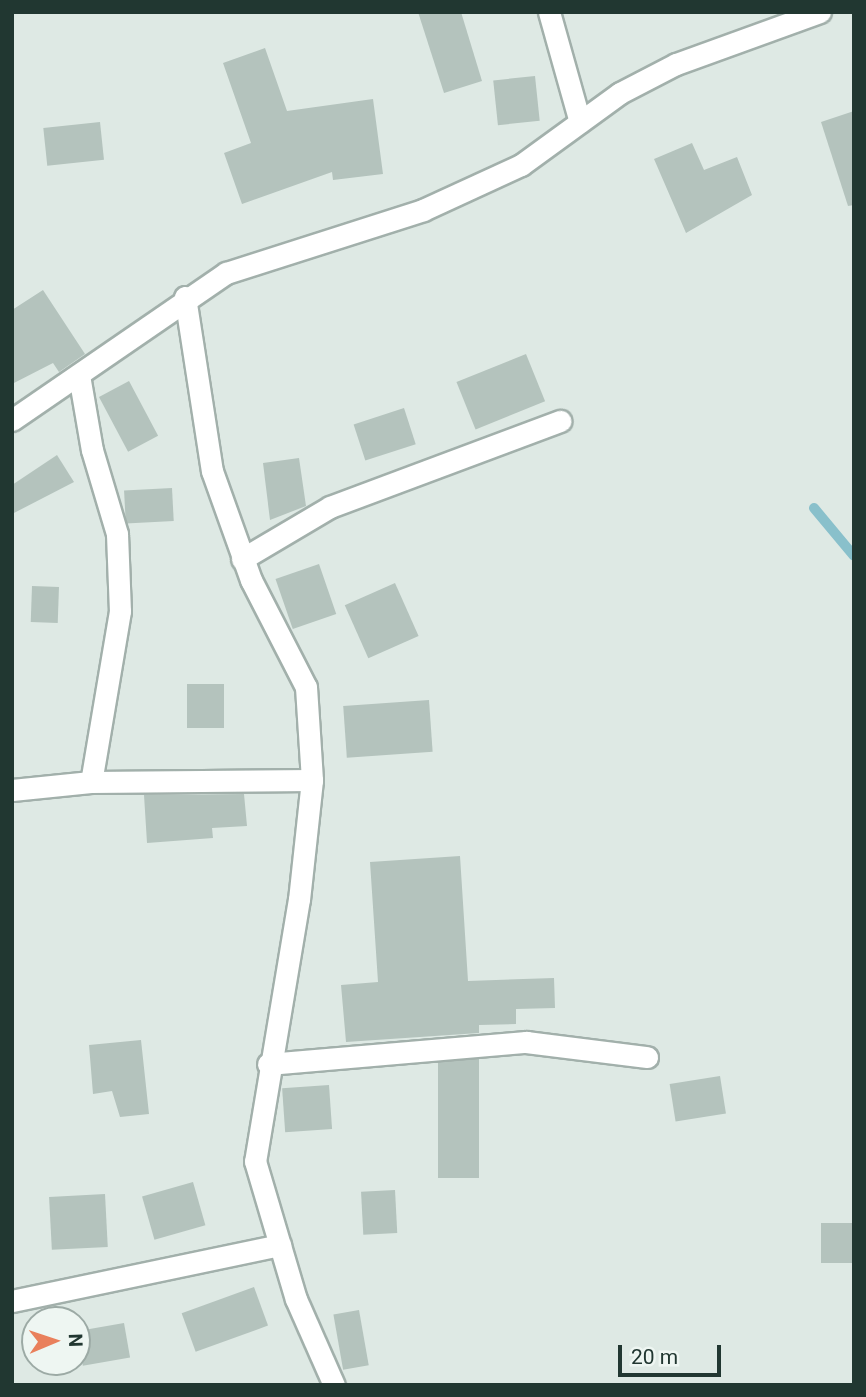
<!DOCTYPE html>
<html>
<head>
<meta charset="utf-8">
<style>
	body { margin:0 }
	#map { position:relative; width:866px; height:1397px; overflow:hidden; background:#dee9e4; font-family:Roboto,sans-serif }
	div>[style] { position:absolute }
	.stream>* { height:10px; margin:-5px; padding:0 5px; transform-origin:5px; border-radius:5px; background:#89c0cb }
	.building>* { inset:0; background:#b4c3bd; transform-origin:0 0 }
	.roads { filter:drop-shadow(2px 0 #a2b0ab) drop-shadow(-2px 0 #a2b0ab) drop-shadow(0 2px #a2b0ab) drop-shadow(0 -2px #a2b0ab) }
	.minor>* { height:21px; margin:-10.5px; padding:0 10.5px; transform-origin:10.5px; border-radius:10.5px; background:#fff }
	span { translate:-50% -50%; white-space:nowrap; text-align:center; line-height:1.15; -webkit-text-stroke:5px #eef6f2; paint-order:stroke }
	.frame { position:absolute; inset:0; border:14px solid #213731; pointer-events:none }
	.north { position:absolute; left:21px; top:1306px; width:70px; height:70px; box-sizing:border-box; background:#eef6f2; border:2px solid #9caaa5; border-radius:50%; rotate:88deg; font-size:19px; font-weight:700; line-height:28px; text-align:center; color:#213731 }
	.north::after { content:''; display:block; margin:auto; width:24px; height:32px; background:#e9805c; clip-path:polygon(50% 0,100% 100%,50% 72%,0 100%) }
	.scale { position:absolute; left:618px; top:1345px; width:103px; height:32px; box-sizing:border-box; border:4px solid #213731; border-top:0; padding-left:9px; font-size:21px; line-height:24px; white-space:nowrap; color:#213731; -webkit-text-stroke:5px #eef6f2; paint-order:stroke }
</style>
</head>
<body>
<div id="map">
	<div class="stream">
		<div style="left:814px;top:508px;width:62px;rotate:50.2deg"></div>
	</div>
	<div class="building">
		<div style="clip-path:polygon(418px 12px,461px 12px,482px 81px,444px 93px)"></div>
		<div style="clip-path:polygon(265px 48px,287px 111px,373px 99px,383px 174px,333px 180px,332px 172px,242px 204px,224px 153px,251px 143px,223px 63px)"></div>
		<div style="left:535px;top:76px;width:45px;height:42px;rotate:84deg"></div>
		<div style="clip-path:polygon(854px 111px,854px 205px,848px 206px,821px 122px)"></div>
		<div style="left:100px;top:122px;width:38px;height:57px;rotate:84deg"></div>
		<div style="clip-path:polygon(692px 143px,704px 170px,737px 157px,752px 195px,686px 233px,654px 159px)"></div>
		<div style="clip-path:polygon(43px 290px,85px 354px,59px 372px,53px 363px,12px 384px,12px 310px)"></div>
		<div style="left:526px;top:354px;width:51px;height:75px;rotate:68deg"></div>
		<div style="left:129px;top:381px;width:62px;height:34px;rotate:62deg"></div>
		<div style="left:404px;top:408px;width:38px;height:53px;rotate:72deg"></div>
		<div style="clip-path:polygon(57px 455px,74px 482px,12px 514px,12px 485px)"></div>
		<div style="clip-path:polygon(299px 458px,306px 506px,270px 520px,263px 463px)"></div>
		<div style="left:172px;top:488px;width:33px;height:48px;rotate:87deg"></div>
		<div style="left:319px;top:564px;width:53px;height:46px;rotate:71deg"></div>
		<div style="left:395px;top:583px;width:58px;height:55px;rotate:66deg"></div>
		<div style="left:32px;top:586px;width:27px;height:36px;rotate:2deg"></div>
		<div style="left:187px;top:684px;width:37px;height:44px"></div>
		<div style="left:429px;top:700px;width:52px;height:86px;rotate:86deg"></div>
		<div style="clip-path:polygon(244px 794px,247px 826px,212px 828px,213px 838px,147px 843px,144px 795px)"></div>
		<div style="clip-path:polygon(460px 856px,468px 981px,554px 978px,555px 1008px,516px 1009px,516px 1024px,479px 1025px,479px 1033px,346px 1042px,341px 985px,378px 982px,370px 862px)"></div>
		<div style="clip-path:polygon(141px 1040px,149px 1114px,120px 1117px,112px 1091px,93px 1094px,89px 1045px)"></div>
		<div style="left:479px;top:1059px;width:119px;height:41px;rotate:90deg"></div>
		<div style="left:720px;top:1076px;width:38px;height:51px;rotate:81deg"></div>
		<div style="left:329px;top:1085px;width:44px;height:47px;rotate:86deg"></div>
		<div style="left:193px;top:1182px;width:45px;height:53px;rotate:74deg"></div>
		<div style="left:395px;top:1190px;width:43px;height:34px;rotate:87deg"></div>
		<div style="left:105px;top:1194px;width:53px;height:56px;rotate:87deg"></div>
		<div style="left:821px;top:1223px;width:33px;height:40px"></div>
		<div style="left:254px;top:1287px;width:41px;height:77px;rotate:70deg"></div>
		<div style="left:359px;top:1310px;width:56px;height:26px;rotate:80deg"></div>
		<div style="left:124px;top:1323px;width:35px;height:48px;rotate:80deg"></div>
	</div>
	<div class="roads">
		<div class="minor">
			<div style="left:549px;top:12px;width:114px;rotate:74.3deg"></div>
			<div style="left:185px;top:297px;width:176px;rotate:81.2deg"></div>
			<div style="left:212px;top:471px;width:116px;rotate:70.3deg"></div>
			<div style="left:251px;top:580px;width:120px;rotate:62.8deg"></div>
			<div style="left:306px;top:687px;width:93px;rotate:86.3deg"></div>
			<div style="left:312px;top:780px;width:120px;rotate:96.2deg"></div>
			<div style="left:299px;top:899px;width:266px;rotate:99.5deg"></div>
			<div style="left:255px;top:1161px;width:144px;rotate:73.5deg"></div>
			<div style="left:296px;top:1299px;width:94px;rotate:66.2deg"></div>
			<div style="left:79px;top:375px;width:76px;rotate:80.2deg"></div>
			<div style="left:92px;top:450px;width:88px;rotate:73.4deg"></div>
			<div style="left:117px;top:534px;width:77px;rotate:87.8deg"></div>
			<div style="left:120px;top:611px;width:173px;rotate:99.6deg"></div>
			<div style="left:12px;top:420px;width:260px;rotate:-34.5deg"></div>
			<div style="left:226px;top:273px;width:207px;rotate:-17.7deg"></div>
			<div style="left:423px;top:210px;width:108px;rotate:-24.7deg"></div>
			<div style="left:521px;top:165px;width:122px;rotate:-36deg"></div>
			<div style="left:620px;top:93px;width:63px;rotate:-27.4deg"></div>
			<div style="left:676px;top:64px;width:153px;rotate:-19.9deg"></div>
			<div style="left:242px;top:559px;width:102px;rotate:-30.6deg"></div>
			<div style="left:330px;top:507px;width:246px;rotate:-20.5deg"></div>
			<div style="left:12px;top:790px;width:79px;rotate:-5.8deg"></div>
			<div style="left:91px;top:782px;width:221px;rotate:-0.5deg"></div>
			<div style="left:268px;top:1064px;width:259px;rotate:-4.9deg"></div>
			<div style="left:526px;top:1042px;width:122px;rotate:7.1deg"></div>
			<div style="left:12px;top:1301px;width:274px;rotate:-11.8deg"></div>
		</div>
	</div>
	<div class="frame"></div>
	<div class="north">N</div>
	<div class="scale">20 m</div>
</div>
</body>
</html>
